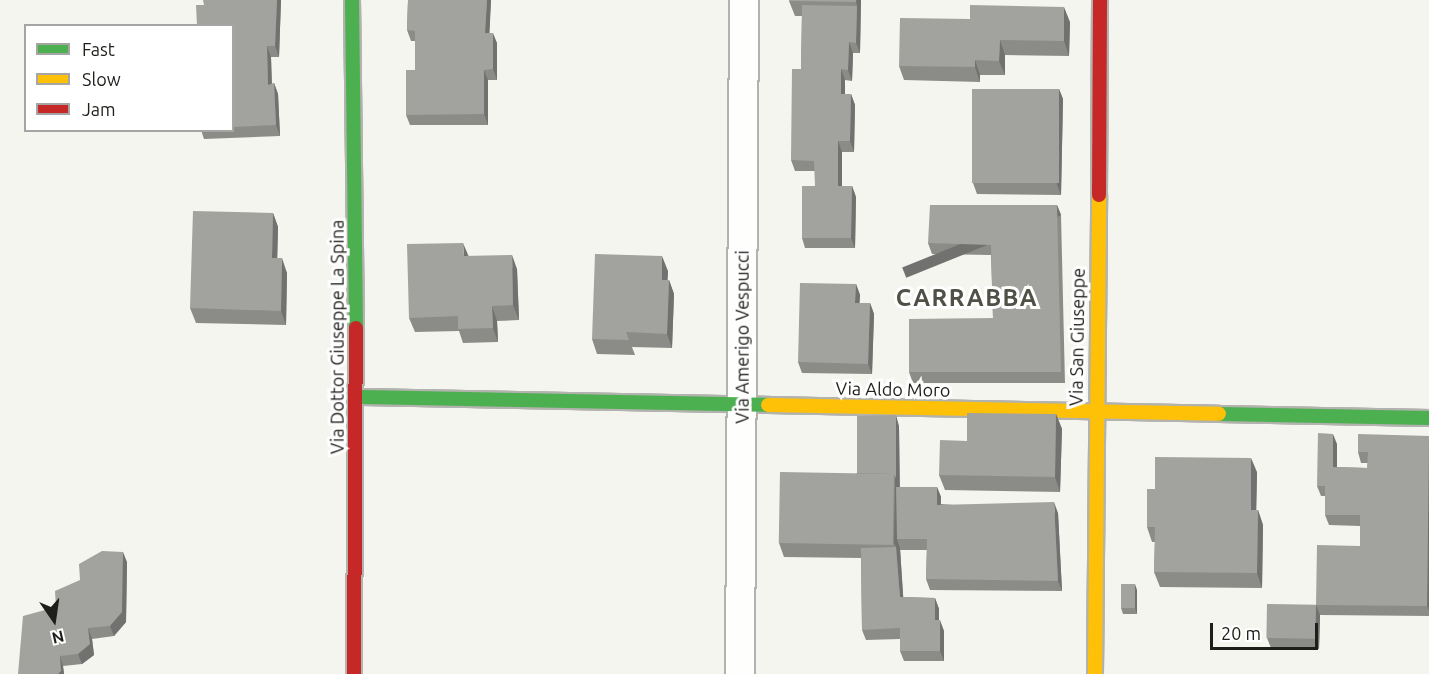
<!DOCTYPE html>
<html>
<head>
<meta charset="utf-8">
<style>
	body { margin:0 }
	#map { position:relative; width:1429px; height:674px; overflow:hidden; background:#f5f5ef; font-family:Ubuntu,sans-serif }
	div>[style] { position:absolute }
	.roads { filter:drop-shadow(2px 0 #b2b2ae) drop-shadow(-2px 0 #b2b2ae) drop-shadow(0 2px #b2b2ae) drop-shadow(0 -2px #b2b2ae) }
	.street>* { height:28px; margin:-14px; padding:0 14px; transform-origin:14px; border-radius:14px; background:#fefefd }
	.fast>* { height:14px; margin:-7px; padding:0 7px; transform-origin:7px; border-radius:7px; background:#4caf50 }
	.slow>* { height:14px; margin:-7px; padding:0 7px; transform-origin:7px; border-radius:7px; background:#ffc107 }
	.jam>* { height:14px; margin:-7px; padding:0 7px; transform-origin:7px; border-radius:7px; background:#c62828 }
	.wall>* { inset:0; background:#8b8b88 }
	.shaded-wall>* { inset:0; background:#71716f; transform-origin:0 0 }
	.building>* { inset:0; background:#a2a29e; transform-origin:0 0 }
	span { translate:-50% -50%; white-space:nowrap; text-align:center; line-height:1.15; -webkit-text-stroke:6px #fff; paint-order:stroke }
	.street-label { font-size:18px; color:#1e1e1a }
	.district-label { font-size:24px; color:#505046; font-weight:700; letter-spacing:1.5px }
	.legend { position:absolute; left:24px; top:24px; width:210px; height:108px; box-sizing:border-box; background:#fff; border:2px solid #a5a5a3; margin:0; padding:8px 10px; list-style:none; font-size:18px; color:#1e1e1a }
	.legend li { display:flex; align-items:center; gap:12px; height:30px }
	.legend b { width:30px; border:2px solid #a5a5a3 }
	.north { position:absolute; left:24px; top:590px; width:60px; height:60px; -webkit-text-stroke:4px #fff; paint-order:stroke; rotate:167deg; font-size:16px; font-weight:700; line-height:24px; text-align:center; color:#1e1e1a }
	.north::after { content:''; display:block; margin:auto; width:21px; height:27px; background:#1e1e1a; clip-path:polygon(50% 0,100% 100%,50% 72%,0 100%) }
	.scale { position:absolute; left:1210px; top:623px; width:108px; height:27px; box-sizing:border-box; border:3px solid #1e1e1a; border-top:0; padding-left:8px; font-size:18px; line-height:21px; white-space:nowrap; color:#1e1e1a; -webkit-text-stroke:4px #fff; paint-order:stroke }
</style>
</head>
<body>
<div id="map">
	<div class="roads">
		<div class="street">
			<div style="left:740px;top:674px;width:674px;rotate:-89.66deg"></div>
		</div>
		<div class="fast">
			<div style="left:352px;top:0;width:328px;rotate:89.3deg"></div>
			<div style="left:357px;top:397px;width:411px;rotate:1.1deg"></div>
			<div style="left:1219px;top:414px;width:210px;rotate:1.1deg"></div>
		</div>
		<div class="slow">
			<div style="left:768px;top:405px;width:451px;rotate:1.1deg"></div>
			<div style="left:1095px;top:674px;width:479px;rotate:-89.5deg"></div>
		</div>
		<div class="jam">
			<div style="left:1099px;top:195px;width:195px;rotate:-89.7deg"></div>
			<div style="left:354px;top:674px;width:346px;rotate:-89.7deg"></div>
		</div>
	</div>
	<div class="wall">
		<div style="clip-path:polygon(281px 0,279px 57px,271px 57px,272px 84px,274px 83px,278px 94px,280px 136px,204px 139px,201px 130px,232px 130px,232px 26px,204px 5px)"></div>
		<div style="clip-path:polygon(408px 0,491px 0,489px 33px,497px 43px,497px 80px,488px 80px,488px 125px,410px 125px,406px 115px,415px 70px,415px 41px,411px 41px,407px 30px)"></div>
		<div style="clip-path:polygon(861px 0,860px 53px,853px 53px,852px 81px,845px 80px,845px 94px,851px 94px,855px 105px,854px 152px,842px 152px,842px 186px,852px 186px,856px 197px,855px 248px,805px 248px,802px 238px,815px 186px,815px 171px,795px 171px,791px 160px,801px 69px,802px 16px,795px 16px,789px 1px)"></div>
		<div style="clip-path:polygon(1070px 22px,1069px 56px,1005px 55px,1005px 75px,980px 75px,980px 82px,904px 80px,899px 66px)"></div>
		<div style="clip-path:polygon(1059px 89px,1063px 99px,1061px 195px,977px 194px,973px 183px)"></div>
		<div style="clip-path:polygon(1057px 205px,1061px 215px,1065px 383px,913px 383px,909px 372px,993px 318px,991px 255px,932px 254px,928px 243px)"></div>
		<div style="clip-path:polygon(273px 213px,278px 227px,277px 258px,287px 273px,286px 325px,196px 323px,190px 308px)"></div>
		<div style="clip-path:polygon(468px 256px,517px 269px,519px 320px,497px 321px,498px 342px,463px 343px,459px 331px,415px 332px,409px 318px)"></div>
		<div style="clip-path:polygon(668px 271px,667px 280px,669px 280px,674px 294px,672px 348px,632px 347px,635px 355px,597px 354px,592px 339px)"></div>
		<div style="clip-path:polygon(856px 284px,860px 295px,859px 303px,870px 303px,874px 314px,872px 374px,802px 373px,798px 362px)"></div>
		<div style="clip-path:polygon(1056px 414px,1062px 429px,1060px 492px,945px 490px,939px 475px,967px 441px)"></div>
		<div style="clip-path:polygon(899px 426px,900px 487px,937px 487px,941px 497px,941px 504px,1058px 513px,1062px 591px,930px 590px,926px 579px,927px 550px,900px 550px,900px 548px,903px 597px,935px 598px,939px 609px,939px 620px,944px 631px,944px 661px,904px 661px,900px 651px,900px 639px,866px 640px,862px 630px,861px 558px,784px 557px,779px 543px,857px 473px)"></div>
		<div style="clip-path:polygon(1429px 437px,1429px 616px,1320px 615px,1319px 649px,1271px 648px,1267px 638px,1316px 605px,1360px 546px,1360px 526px,1329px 525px,1325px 515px,1325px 496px,1321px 496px,1317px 486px,1337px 444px,1337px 467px,1367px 468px,1368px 463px,1361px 463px,1358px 452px)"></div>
		<div style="clip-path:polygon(1257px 472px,1256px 510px,1258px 510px,1263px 525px,1262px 588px,1160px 587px,1154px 572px,1155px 542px,1152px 542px,1147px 527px,1155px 489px)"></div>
		<div style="clip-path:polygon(127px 562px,126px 622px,114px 636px,92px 639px,94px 655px,82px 664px,63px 666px,64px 674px,18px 674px,56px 607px)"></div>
		<div style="clip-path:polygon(1137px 590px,1137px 614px,1123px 614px,1121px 608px)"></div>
	</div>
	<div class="shaded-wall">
		<div style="clip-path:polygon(277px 0,281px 0,279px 57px,275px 46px)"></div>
		<div style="clip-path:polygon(487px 0,491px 0,489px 44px,485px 33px)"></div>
		<div style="clip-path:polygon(856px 0,861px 0,860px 53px,856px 43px,857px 6px)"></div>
		<div style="clip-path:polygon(1064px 7px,1070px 22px,1069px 56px,1064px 41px)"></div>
		<div style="clip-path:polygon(493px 33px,497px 43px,497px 80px,493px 69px)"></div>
		<div style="clip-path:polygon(1000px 40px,1005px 55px,1005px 75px,999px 61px)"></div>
		<div style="clip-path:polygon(849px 42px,853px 53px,852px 81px,848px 70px)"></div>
		<div style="clip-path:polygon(267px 46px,271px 57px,272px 95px,268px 85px)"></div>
		<div style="clip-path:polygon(975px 60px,980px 75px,980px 82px,975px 67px)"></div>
		<div style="clip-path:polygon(841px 69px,845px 80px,845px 104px,841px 94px)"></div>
		<div style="clip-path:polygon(484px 70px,488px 80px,488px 125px,484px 114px)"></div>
		<div style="clip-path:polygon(274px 83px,278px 94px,280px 136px,276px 125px)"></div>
		<div style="clip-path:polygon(1059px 89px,1063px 99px,1061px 195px,1057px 185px)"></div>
		<div style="clip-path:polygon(851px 94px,855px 105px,854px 152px,850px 141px)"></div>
		<div style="clip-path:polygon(838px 141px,842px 152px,842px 197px,838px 186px)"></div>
		<div style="clip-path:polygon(852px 186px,856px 197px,855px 248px,851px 238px)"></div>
		<div style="left:1057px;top:205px;width:11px;height:167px;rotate:68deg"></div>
		<div style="clip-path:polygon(273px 213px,278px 227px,277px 273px,272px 258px)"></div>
		<div style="clip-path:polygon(463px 243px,469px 257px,464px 256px)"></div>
		<div style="clip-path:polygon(512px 255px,517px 269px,519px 320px,513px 305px)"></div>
		<div style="clip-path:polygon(662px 256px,668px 271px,667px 294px,662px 280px)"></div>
		<div style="clip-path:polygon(282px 258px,287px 273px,286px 325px,281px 311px)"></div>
		<div style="clip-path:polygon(669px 280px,674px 294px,672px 348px,667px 334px)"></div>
		<div style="clip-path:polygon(856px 284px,860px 295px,859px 314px,855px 303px)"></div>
		<div style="clip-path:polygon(870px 303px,874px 314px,872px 374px,868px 364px)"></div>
		<div style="clip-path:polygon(492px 306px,497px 321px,498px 342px,493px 328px)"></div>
		<div style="clip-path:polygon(1056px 414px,1062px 429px,1060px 492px,1055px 477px)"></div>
		<div style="clip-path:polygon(896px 415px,899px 426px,900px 539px,897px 539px,900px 548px,904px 608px,900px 597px,896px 547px,894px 543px)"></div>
		<div style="clip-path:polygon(1333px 434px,1337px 444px,1337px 478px,1333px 467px)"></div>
		<div style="clip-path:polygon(1429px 437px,1429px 611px,1427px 606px)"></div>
		<div style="clip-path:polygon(1251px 458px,1257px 472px,1256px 524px,1251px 510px)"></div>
		<div style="clip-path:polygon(937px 487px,941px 497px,940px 515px,937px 505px)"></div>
		<div style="clip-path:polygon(1054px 502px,1058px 513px,1062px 591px,1058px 581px)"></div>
		<div style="clip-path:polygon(1258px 510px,1263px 525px,1262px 588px,1257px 573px)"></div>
		<div style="clip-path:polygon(123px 552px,127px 562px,126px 622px,114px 636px,110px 626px)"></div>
		<div style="clip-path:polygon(1135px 584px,1137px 590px,1137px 614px,1135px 608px)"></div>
		<div style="clip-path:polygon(935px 598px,939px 609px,939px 631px,935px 620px)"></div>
		<div style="clip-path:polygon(1316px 605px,1320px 615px,1319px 649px,1315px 638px)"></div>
		<div style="clip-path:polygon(940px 620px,944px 631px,944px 661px,940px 651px)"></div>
		<div style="clip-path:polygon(88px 628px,92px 639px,94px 655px,82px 664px,78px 654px)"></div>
		<div style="clip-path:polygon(60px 656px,63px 666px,64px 674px,58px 674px)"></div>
	</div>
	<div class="building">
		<div style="clip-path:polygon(203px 0,277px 0,275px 46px,267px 46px,268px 85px,274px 83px,276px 125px,232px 127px,232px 26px,197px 26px,196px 5px,204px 5px)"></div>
		<div style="clip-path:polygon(408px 0,487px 0,485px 33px,493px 33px,493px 69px,484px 70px,484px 114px,406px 115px,406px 70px,415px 70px,415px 31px,407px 30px)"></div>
		<div style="clip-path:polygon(789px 0,856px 0,856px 2px,789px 1px)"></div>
		<div style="clip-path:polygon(802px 5px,857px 6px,856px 43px,849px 42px,848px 70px,841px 69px,841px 94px,851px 94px,850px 141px,838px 141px,838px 186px,852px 186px,851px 238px,802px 238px,802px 186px,815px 186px,814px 161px,791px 160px,792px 69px,801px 69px)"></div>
		<div style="clip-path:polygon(970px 5px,1064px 7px,1064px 41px,1000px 40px,999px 61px,975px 60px,975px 67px,899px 66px,900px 18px,970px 19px)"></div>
		<div style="left:972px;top:89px;width:87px;height:94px"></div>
		<div style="clip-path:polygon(930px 205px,1057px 205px,1061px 372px,909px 372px,909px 319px,993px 318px,991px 245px,928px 243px)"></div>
		<div style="clip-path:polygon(193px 211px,273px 213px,272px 258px,282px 258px,281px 311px,190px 308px)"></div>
		<div style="clip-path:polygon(463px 243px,464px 256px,512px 255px,513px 305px,492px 306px,493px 328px,458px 329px,458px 316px,409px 318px,407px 244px)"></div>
		<div style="clip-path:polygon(595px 254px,662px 256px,662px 280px,669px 280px,667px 334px,626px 332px,629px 340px,592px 339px)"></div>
		<div style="clip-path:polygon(800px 283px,856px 284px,855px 303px,870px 303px,868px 364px,798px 362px)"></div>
		<div style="clip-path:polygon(967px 413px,1056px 414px,1055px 477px,939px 475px,940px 440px,967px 441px)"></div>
		<div style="clip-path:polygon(896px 415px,896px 478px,894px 474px,857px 473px,857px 416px)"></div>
		<div style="clip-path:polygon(1318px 433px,1333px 434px,1333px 467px,1367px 468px,1368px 452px,1358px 452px,1358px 434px,1429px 436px,1427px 606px,1316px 605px,1317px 545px,1360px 546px,1360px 515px,1325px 515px,1325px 486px,1317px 486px)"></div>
		<div style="clip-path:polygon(1155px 457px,1251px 458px,1251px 510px,1258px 510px,1257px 573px,1154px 572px,1155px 527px,1147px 527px,1147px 489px,1155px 489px)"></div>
		<div style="left:780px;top:472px;width:114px;height:71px;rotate:1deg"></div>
		<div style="clip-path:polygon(896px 487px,937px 487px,937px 505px,1054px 502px,1058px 581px,926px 579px,927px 539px,897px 539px)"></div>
		<div style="clip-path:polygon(896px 547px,900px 597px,935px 598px,935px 620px,940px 620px,940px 651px,900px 651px,900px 628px,862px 630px,861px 548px)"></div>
		<div style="clip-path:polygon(102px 551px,123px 552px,122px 612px,110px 626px,88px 628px,90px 644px,78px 654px,60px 656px,61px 671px,58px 674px,18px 674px,23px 616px,56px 607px,55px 591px,80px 580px,79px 564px)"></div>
		<div style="left:1121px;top:584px;width:14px;height:24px"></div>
		<div style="left:1267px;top:604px;width:49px;height:34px;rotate:1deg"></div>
	</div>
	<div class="street-label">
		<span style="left:337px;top:337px;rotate:-90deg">Via Dottor Giuseppe La Spina</span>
		<span style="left:742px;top:337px;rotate:-90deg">Via Amerigo Vespucci</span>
		<span style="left:1077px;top:337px;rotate:-89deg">Via San Giuseppe</span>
		<span style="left:893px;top:389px;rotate:1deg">Via Aldo Moro</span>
	</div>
	<div class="district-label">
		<span style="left:967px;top:298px">CARRABBA</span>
	</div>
	<ul class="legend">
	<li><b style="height:8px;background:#4caf50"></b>Fast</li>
	<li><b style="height:8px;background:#ffc107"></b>Slow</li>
	<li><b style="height:8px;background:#c62828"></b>Jam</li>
	</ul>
	<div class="north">N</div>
	<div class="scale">20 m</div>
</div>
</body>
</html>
